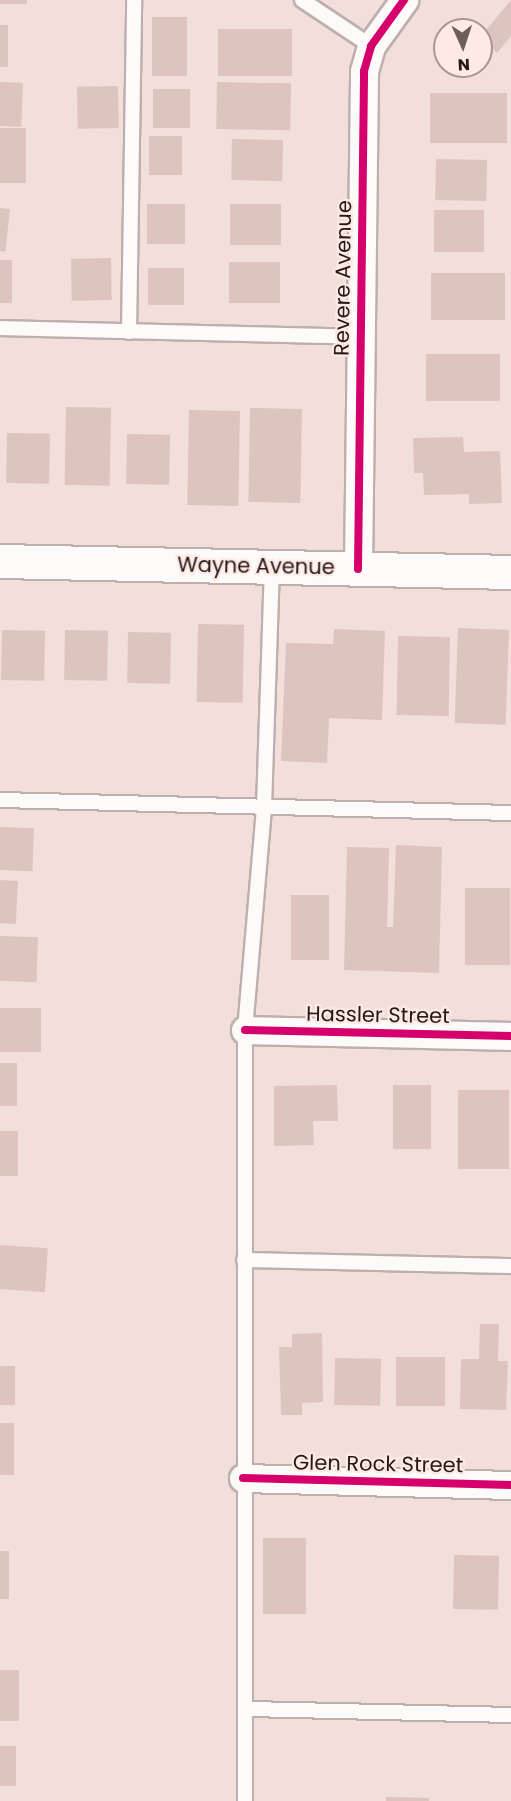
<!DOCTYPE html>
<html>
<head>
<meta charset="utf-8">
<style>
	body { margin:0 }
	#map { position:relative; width:511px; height:1801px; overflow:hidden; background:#f2dfdb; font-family:Poppins,sans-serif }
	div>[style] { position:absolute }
	.building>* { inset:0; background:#dec4be; transform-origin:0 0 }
	.roads { filter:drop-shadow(2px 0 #bdafac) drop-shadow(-2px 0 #bdafac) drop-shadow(0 2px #bdafac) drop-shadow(0 -2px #bdafac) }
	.lane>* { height:14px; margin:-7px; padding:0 7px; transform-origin:7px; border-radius:7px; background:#fdfafa }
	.street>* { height:27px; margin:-13.5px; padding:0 13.5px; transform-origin:13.5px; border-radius:13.5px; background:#fdfafa }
	.secondary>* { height:33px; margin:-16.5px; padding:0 16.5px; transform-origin:16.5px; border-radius:16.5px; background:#fdfafa }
	.cycleway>* { height:8px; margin:-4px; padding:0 4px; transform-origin:4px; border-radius:4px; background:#d6006c }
	span { translate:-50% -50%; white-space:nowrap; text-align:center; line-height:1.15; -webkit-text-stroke:4.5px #feeae5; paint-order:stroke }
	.street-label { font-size:21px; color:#251917 }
	.north { position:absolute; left:433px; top:18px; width:60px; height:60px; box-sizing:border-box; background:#feeae5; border:2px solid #a79693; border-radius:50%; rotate:177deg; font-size:16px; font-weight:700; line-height:24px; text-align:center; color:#251917 }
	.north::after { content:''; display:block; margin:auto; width:21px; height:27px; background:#6d5e5c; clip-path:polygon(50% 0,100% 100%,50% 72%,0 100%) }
</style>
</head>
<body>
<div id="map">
	<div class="building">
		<div style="left:0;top:0;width:27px;height:4px"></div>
		<div style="clip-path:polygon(511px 0,511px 36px,497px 53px,481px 36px)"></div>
		<div style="left:152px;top:17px;width:35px;height:59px"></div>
		<div style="left:0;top:25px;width:8px;height:42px"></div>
		<div style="left:218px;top:29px;width:74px;height:47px"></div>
		<div style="left:0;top:82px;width:23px;height:44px;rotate:2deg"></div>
		<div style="left:217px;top:82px;width:74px;height:47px;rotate:1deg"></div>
		<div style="left:118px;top:86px;width:42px;height:41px;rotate:89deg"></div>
		<div style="left:153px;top:89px;width:37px;height:39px"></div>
		<div style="left:430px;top:93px;width:77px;height:50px"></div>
		<div style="left:0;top:128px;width:26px;height:55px"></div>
		<div style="left:149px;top:136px;width:33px;height:39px"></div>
		<div style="left:232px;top:139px;width:51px;height:41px;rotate:1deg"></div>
		<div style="left:436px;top:159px;width:51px;height:41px;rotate:1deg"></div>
		<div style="left:185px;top:204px;width:40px;height:38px;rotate:90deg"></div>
		<div style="left:230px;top:204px;width:51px;height:41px"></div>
		<div style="left:0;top:208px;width:10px;height:43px;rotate:6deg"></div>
		<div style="left:434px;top:210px;width:50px;height:42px"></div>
		<div style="left:111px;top:258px;width:42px;height:40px;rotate:89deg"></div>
		<div style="left:0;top:260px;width:12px;height:43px"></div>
		<div style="left:229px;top:262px;width:51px;height:41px"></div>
		<div style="left:148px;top:268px;width:36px;height:37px"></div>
		<div style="left:431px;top:273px;width:74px;height:47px"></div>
		<div style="left:426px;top:354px;width:74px;height:47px"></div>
		<div style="left:66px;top:407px;width:45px;height:78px;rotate:1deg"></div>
		<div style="left:250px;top:408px;width:52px;height:94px;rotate:1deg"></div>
		<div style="left:189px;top:410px;width:51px;height:95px;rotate:1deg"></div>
		<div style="left:7px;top:433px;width:43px;height:50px;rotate:1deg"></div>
		<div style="left:127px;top:434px;width:43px;height:50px;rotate:1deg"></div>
		<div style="clip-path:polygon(463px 437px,464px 452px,500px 451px,502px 503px,469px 504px,469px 494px,424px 495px,423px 473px,414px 473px,413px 438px)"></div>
		<div style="left:198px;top:624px;width:46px;height:78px;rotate:1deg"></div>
		<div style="left:458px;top:628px;width:51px;height:95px;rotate:2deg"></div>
		<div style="clip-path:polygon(334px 629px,385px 631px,382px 720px,329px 718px,327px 763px,281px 761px,286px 643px,333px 644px)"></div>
		<div style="left:2px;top:630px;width:43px;height:50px;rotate:1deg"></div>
		<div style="left:65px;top:630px;width:43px;height:50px;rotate:1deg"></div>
		<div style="left:128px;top:632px;width:43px;height:51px;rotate:1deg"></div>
		<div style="left:398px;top:636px;width:52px;height:79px;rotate:1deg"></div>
		<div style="left:0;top:827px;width:34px;height:43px;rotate:2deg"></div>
		<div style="clip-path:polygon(396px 845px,442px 847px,439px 973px,344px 970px,347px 847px,389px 848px,387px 927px,393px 927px)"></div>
		<div style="left:0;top:880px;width:18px;height:43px;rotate:3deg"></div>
		<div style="left:465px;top:888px;width:45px;height:77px"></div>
		<div style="left:329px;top:895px;width:65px;height:38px;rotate:90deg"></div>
		<div style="left:0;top:936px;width:38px;height:45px;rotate:2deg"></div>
		<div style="left:0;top:1008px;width:41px;height:44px"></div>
		<div style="left:0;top:1063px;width:17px;height:43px"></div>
		<div style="clip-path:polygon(337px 1085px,338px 1121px,313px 1121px,314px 1145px,274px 1146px,274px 1086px)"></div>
		<div style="left:393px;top:1085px;width:38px;height:64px"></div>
		<div style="left:458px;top:1090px;width:51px;height:79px"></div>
		<div style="left:0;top:1131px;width:18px;height:45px"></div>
		<div style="left:0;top:1245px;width:48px;height:44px;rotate:4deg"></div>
		<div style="clip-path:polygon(480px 1324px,499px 1324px,498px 1361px,508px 1361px,506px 1410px,460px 1409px,461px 1359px,479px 1359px)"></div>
		<div style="clip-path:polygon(322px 1333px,323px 1402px,302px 1403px,302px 1415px,281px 1415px,279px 1347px,292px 1347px,292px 1334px)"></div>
		<div style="left:396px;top:1357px;width:49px;height:49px"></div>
		<div style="left:335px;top:1358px;width:46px;height:47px;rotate:1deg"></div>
		<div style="left:0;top:1366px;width:15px;height:39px"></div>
		<div style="left:0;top:1423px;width:14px;height:52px"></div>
		<div style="left:263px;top:1538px;width:43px;height:76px"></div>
		<div style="left:0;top:1551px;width:9px;height:48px"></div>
		<div style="left:454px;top:1555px;width:45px;height:54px;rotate:1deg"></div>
		<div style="left:0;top:1670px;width:19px;height:51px"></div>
		<div style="left:0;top:1746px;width:16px;height:40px"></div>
		<div style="clip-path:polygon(386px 1797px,429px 1798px,429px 1801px,386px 1801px)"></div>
	</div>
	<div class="roads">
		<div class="lane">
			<div style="left:302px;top:0;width:83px;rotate:33.7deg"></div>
			<div style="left:0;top:328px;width:361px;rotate:1.4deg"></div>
			<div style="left:129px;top:332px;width:332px;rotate:-89.1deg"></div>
			<div style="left:0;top:800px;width:511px;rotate:1.46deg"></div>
			<div style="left:244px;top:1260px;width:267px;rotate:1.3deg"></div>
			<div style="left:248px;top:1709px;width:263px;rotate:1.3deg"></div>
			<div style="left:245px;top:1801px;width:771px;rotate:-90deg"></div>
			<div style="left:245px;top:1030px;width:224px;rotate:-85.1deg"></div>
			<div style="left:264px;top:807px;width:240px;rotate:-88.1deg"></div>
		</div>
		<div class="street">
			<div style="left:358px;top:569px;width:498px;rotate:-89.3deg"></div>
			<div style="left:364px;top:71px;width:26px;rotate:-74deg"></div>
			<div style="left:371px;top:46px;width:57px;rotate:-54.3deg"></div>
			<div style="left:245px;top:1030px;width:266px;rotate:1.3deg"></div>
			<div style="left:243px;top:1478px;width:268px;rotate:1.5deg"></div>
		</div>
		<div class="secondary">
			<div style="left:0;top:561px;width:511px;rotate:1.23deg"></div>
		</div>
	</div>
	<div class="cycleway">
		<div style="left:358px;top:569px;width:498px;rotate:-89.3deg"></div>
		<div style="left:364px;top:71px;width:26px;rotate:-74deg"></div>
		<div style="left:371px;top:46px;width:57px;rotate:-54.3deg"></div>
		<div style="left:245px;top:1030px;width:266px;rotate:1.3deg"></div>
		<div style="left:243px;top:1478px;width:268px;rotate:1.5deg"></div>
	</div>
	<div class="street-label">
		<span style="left:343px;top:278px;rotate:-89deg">Revere Avenue</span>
		<span style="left:256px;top:566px;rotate:1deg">Wayne Avenue</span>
		<span style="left:378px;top:1015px;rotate:1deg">Hassler Street</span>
		<span style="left:378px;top:1464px;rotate:1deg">Glen Rock Street</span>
	</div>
	<div class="north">N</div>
</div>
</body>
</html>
